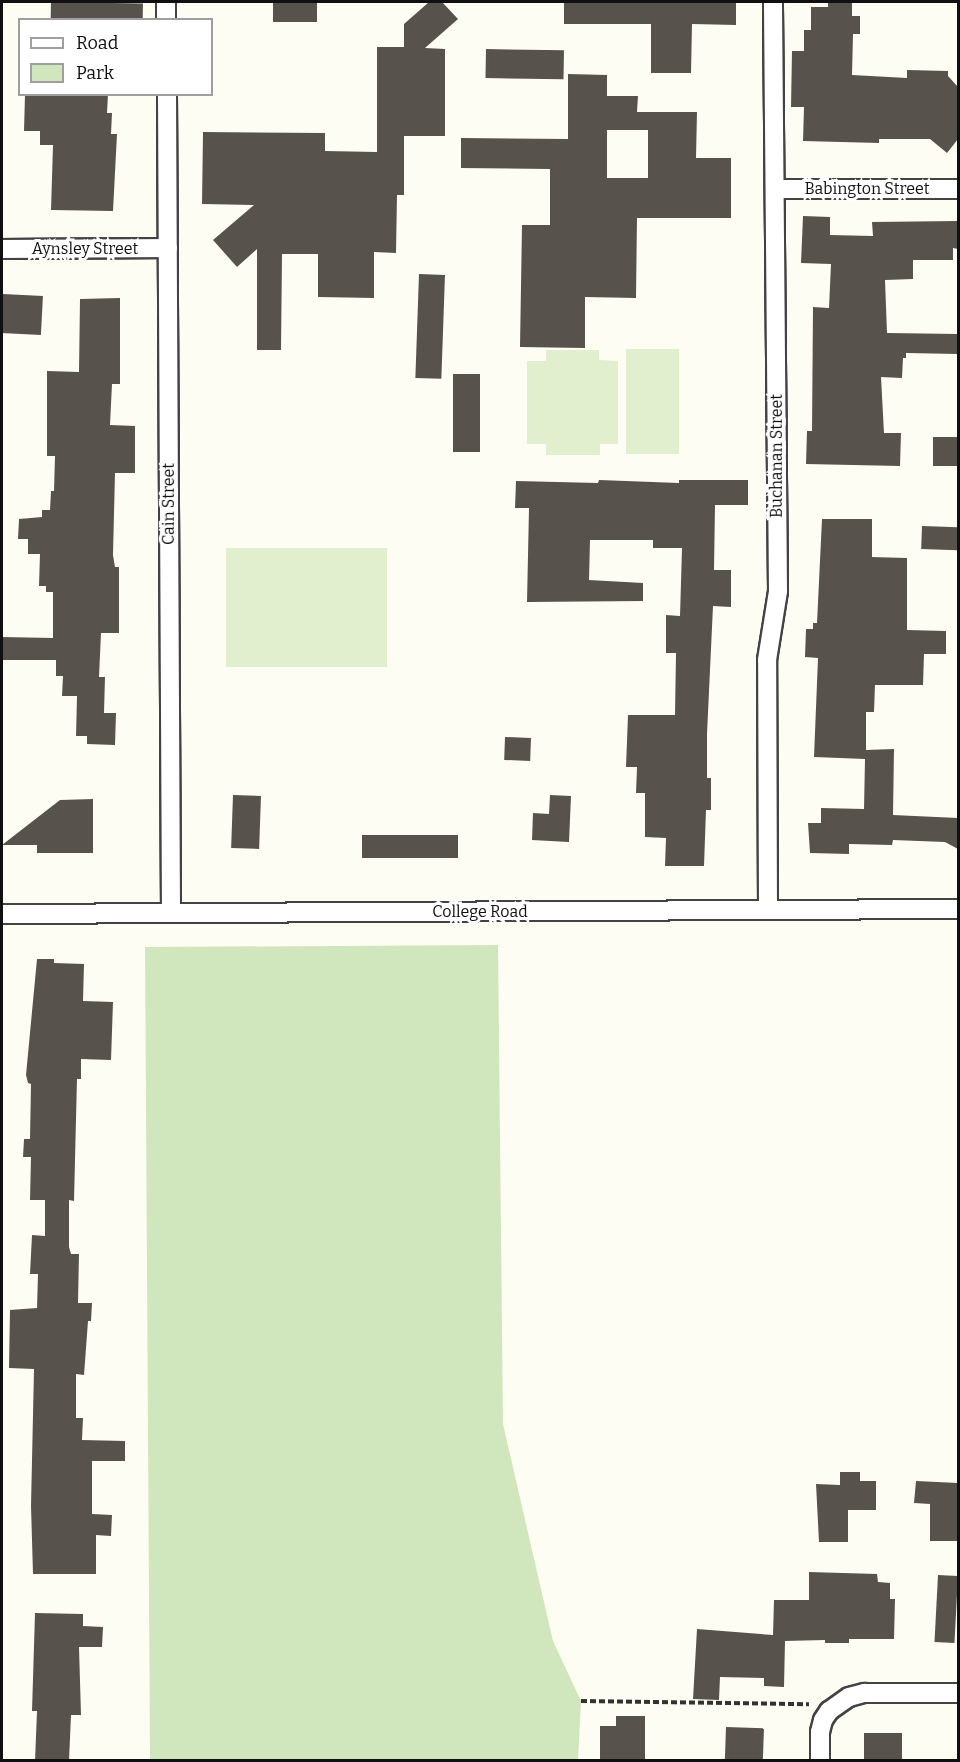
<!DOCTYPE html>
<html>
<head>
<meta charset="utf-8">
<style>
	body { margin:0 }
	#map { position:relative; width:960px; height:1762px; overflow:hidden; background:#fefdf3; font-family:Bitter,serif }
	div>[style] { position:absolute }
	.green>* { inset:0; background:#d0e7be }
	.pitch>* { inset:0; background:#e1efcf; transform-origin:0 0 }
	.building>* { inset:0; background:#58524d; transform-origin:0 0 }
	.path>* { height:4px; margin-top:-2px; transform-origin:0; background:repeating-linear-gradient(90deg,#323232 0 6px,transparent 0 9px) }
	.roads { filter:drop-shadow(2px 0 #434343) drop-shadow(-2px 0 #434343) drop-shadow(0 2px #434343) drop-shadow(0 -2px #434343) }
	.minor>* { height:18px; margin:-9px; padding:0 9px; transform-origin:9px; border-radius:9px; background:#fff }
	span { translate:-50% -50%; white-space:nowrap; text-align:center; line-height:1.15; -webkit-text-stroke:6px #fff; paint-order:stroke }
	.street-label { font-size:16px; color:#101010 }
	.frame { position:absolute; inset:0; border:3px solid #101010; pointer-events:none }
	.legend { position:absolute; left:18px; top:18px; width:195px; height:78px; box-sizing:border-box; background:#fff; border:2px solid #9f9f9f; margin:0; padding:8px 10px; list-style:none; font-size:18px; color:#101010 }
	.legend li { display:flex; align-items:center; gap:12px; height:30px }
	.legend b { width:30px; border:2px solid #9f9f9f }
</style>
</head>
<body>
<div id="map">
	<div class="green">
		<div style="clip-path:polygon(498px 945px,503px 1424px,553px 1641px,581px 1701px,578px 1760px,150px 1760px,145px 947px)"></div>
	</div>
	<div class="pitch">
		<div style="left:626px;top:349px;width:53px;height:105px"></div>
		<div style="clip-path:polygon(546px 350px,599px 350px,599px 360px,618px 361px,618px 444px,600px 444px,600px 455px,546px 455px,546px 444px,527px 444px,527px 361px,546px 361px)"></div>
		<div style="left:387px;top:548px;width:119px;height:161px;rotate:90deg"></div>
	</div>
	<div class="building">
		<div style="left:51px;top:2px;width:92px;height:18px;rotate:1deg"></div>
		<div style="left:273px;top:2px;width:44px;height:20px"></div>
		<div style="clip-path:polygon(429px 2px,442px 2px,458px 19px,425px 48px,445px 49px,445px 136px,404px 136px,404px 195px,397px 195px,396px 253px,374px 252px,374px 298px,318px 297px,318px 254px,282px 254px,281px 350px,257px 350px,257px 249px,237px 267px,213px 240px,254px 205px,202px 204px,203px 132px,325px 133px,325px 151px,377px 152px,377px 47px,404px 47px,404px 24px)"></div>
		<div style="clip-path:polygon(564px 2px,736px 2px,736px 25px,692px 24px,691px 73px,651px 73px,651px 24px,564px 24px)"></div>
		<div style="clip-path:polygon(828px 2px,852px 2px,852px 16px,860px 16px,860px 34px,853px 34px,852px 75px,907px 78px,907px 70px,948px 71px,948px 76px,958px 87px,958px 139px,947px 153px,930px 139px,879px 139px,879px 143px,803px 141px,804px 107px,791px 107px,792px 51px,804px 51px,804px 30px,811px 30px,811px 7px,828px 7px)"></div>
		<div style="left:486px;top:49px;width:78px;height:29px;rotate:1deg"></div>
		<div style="clip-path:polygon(evenodd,568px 74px,607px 75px,607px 96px,638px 96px,637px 112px,697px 112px,696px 158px,731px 158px,731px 218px,637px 218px,636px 298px,585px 297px,585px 348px,520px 347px,522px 225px,550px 225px,550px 169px,461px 168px,461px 138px,568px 139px,568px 74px,607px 130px,648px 130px,648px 178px,607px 178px,607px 130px)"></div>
		<div style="clip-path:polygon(25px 94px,108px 94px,107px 113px,112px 113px,111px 134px,117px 134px,113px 211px,51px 210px,53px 145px,40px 145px,40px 131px,24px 131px)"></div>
		<div style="clip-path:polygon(803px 216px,830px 217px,830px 235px,873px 236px,872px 222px,958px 221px,958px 249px,953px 248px,953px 260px,913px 260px,913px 279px,885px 280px,887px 333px,958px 334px,958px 354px,906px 353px,906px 358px,903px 358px,902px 378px,881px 377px,884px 433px,901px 433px,900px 466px,806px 464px,807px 431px,812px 431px,813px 307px,829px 308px,831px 264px,801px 263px)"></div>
		<div style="left:419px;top:274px;width:26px;height:104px;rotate:2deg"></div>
		<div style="left:3px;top:294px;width:40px;height:39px;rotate:3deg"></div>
		<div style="clip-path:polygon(120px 298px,120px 384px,112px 384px,110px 425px,135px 426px,135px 473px,115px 473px,113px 555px,115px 567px,119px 567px,119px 633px,101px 633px,99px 677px,105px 677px,104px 713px,116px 713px,115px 745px,87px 744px,87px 736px,76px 736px,77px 696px,62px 696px,63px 676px,56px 676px,56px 660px,2px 660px,2px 637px,53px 638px,53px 592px,46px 592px,46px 586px,39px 586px,40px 554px,28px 554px,28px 539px,18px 539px,19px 519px,42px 517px,42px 510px,50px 510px,51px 491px,54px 491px,55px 456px,47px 456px,47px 371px,79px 372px,80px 299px)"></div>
		<div style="left:453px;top:374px;width:27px;height:78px"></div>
		<div style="left:958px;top:437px;width:29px;height:25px;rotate:90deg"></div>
		<div style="clip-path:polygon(599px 480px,679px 483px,679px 480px,748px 480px,748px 505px,715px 505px,714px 570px,731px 570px,731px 607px,713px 606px,707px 734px,707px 778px,711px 778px,711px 810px,706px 810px,704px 866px,665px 866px,666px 838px,645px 837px,645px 793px,636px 793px,637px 767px,626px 767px,628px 715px,675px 715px,676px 653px,666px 653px,666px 615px,680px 616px,682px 548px,653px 548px,653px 540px,590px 540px,589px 580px,643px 583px,643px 601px,527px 602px,529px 508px,515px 508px,516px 481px,598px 483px)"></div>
		<div style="clip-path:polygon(822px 519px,872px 519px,872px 557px,907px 558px,907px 630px,946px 631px,946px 654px,924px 654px,923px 685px,875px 685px,874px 712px,866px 712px,866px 750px,894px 749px,893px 815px,958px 818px,958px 849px,945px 842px,893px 840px,892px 845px,849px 844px,849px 854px,810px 853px,808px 823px,821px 823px,821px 808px,864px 809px,865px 759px,814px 757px,818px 658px,805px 657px,806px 629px,813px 629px,813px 623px,817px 623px)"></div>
		<div style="left:922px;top:526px;width:36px;height:23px;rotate:2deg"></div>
		<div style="left:505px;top:737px;width:26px;height:23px;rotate:2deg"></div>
		<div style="left:233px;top:795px;width:28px;height:53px;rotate:2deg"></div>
		<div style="clip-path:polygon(550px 795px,571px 796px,569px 842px,532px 840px,533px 813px,549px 814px)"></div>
		<div style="clip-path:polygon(93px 799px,93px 853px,37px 853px,37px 845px,2px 845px,60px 800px)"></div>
		<div style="left:362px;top:835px;width:96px;height:23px"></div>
		<div style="clip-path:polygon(37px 959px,54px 959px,54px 963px,84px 964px,83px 1001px,113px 1002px,111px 1060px,81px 1059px,81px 1079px,77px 1079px,74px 1201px,69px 1200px,69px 1247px,71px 1254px,79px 1254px,78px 1303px,92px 1303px,91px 1321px,88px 1321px,84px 1375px,76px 1374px,76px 1418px,83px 1418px,82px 1440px,125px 1441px,125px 1461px,92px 1461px,92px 1514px,112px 1515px,111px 1536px,96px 1535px,96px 1574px,33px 1574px,31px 1506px,34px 1369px,9px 1368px,10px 1310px,37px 1308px,38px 1274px,30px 1274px,32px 1235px,45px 1236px,45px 1200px,30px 1200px,31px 1157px,23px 1157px,24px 1139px,30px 1139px,31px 1084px,28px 1083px,26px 1075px)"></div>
		<div style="clip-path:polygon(840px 1472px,860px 1472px,860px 1481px,876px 1481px,876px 1510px,848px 1510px,848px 1542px,819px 1542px,816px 1484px,840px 1485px)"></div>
		<div style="clip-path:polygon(916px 1481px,958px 1483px,958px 1541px,930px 1541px,930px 1504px,914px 1503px)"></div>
		<div style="clip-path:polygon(809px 1572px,877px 1574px,878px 1582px,890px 1583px,890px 1599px,895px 1599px,894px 1639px,849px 1639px,849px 1643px,825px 1643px,825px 1640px,785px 1641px,784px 1687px,764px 1686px,764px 1678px,720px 1677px,719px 1700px,693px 1699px,697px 1629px,773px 1635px,774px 1600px,809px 1600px)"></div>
		<div style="left:938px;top:1575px;width:20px;height:67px;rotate:3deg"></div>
		<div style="clip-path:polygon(35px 1613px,83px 1614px,83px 1626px,103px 1627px,102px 1647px,79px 1647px,81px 1715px,71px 1715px,69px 1761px,35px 1761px,37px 1711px,32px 1711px)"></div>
		<div style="clip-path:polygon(616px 1716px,645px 1716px,645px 1761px,600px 1759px,600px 1726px,616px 1726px)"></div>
		<div style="left:726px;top:1727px;width:38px;height:34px;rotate:2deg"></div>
		<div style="left:864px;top:1733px;width:38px;height:28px"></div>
	</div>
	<div class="path">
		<div style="left:581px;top:1701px;width:228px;rotate:0.8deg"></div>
	</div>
	<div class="roads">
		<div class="minor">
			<div style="left:166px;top:2px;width:18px;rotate:90deg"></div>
			<div style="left:167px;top:94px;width:819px;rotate:89.72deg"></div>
			<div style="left:775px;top:189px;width:183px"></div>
			<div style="left:2px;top:249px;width:166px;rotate:-0.3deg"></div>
			<div style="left:768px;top:910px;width:250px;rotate:-90.2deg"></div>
			<div style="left:767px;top:660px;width:70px;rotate:-80.9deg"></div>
			<div style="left:778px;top:591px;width:589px;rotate:-90.49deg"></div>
			<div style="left:2px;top:914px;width:956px;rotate:-0.3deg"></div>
			<div style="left:820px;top:1760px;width:28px;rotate:-90deg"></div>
			<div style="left:820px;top:1732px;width:12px;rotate:-76deg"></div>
			<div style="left:823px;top:1720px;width:11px;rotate:-56deg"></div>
			<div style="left:829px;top:1711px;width:24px;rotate:-35deg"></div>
			<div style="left:849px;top:1697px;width:16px;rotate:-15deg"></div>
			<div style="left:864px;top:1693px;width:94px"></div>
		</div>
	</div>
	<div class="street-label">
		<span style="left:867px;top:189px">Babington Street</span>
		<span style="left:85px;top:249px">Aynsley Street</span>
		<span style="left:777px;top:456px;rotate:-90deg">Buchanan Street</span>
		<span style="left:169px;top:504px;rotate:-90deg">Cain Street</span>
		<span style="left:480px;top:912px">College Road</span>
	</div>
	<div class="frame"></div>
	<ul class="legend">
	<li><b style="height:8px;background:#fff"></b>Road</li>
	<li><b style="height:16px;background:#d0e7be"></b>Park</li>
	</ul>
</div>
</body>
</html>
